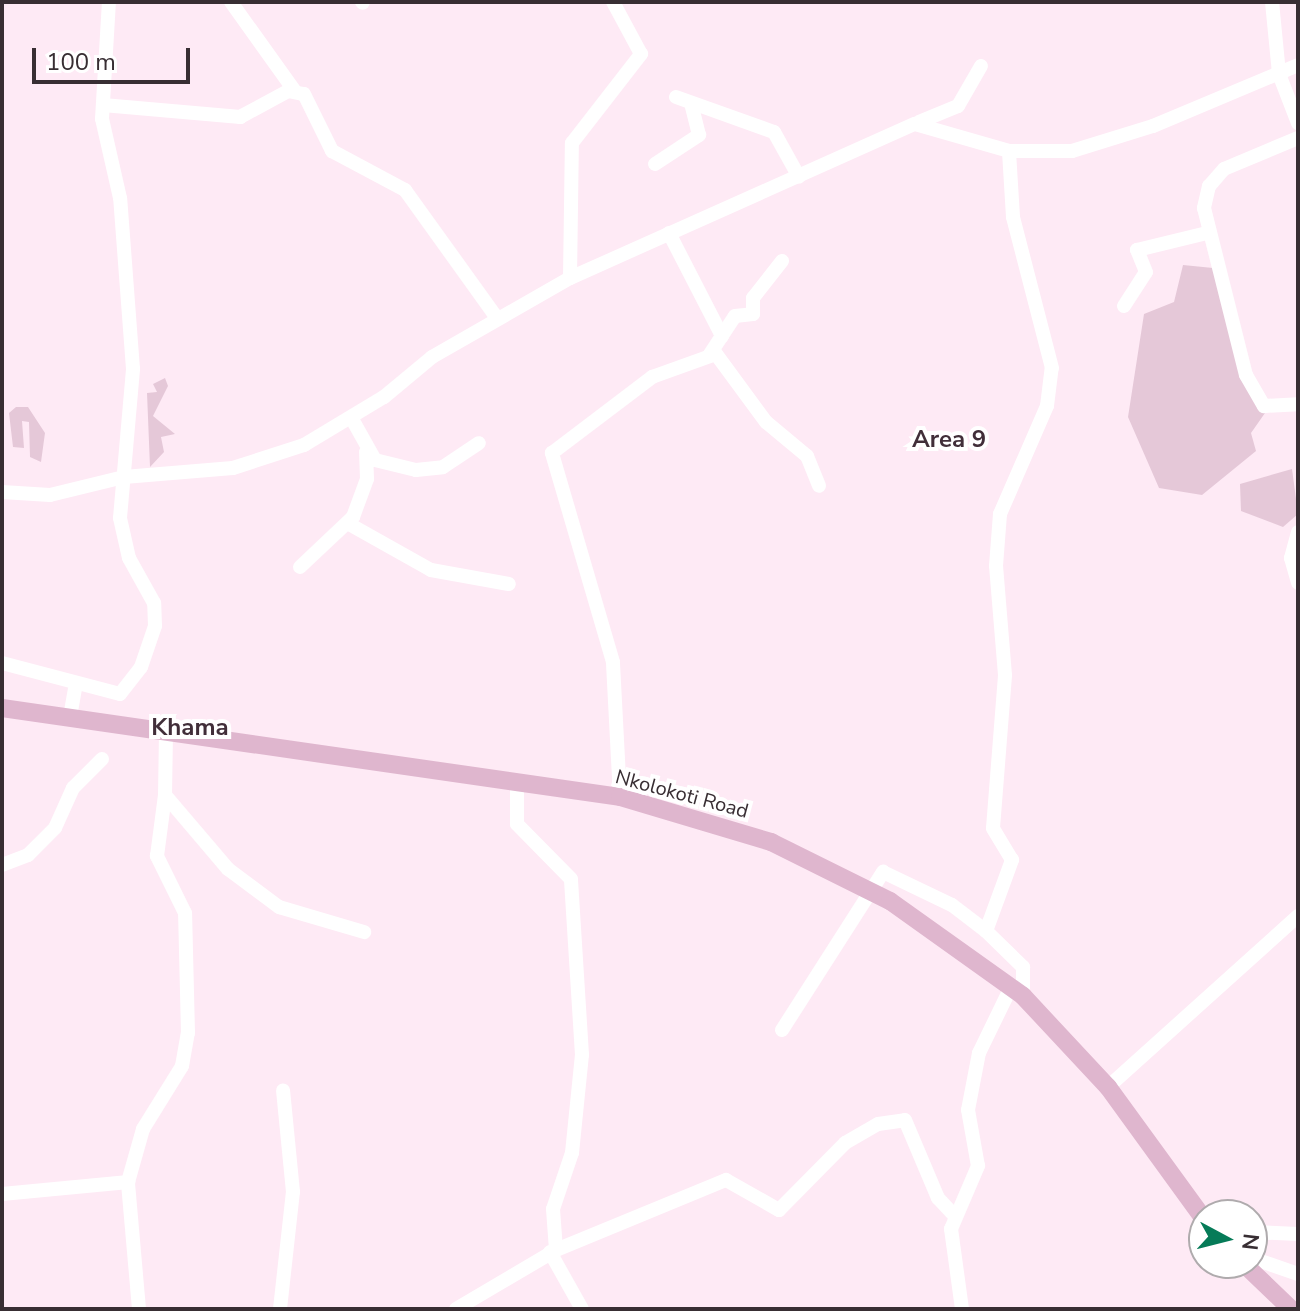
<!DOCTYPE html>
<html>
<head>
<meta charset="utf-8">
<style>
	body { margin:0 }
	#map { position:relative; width:1300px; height:1311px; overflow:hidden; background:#feeaf5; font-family:"Nunito Sans",sans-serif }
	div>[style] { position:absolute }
	.green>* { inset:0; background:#e5c8d8 }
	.minor>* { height:14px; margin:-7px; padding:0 7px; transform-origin:7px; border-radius:7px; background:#fff }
	.major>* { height:18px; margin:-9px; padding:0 9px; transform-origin:9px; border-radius:9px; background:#dfb6ce }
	span { translate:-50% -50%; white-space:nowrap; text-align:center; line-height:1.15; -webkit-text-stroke:8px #fff; paint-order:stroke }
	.street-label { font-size:20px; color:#382e33 }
	.quarter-label { font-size:24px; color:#412e39; font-weight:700 }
	.frame { position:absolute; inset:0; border:4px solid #382e33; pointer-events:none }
	.north { position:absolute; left:1188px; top:1199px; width:80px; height:80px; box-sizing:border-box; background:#fff; border:2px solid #afabad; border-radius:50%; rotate:97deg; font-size:22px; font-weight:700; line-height:32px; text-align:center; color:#382e33 }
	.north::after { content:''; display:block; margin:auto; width:28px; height:36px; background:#067b58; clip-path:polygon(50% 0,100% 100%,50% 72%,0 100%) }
	.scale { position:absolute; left:32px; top:48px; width:158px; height:36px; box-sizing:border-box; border:4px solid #382e33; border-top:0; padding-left:10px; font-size:24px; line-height:28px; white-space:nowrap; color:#382e33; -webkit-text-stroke:6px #fff; paint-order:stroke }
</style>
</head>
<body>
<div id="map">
	<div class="green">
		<div style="clip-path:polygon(1183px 265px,1213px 268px,1265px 413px,1251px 433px,1256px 451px,1202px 495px,1159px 488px,1128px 417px,1144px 314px,1174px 302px)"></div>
		<div style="clip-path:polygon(165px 378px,168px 386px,153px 416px,175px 434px,161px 437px,164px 452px,150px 467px,147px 393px,157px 392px,153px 384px)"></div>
		<div style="clip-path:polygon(16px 407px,28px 407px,45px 433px,41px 462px,30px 457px,29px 422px,22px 421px,24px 448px,13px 447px,9px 413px)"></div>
		<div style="clip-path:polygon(1292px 469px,1298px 514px,1283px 527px,1241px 511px,1240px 484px)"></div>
	</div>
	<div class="minor">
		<div style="left:231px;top:2px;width:108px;rotate:54.4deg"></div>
		<div style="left:362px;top:2px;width:1px;rotate:45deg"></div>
		<div style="left:1272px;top:2px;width:72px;rotate:84.4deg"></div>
		<div style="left:1279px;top:74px;width:53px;rotate:68.8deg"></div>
		<div style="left:676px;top:97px;width:104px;rotate:19.7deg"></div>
		<div style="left:774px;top:132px;width:51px;rotate:60.9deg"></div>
		<div style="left:103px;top:105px;width:138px;rotate:5deg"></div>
		<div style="left:240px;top:117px;width:55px;rotate:-28.4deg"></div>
		<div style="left:288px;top:91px;width:16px;rotate:11deg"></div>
		<div style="left:304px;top:94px;width:64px;rotate:63.8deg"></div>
		<div style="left:332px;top:151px;width:83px;rotate:28.1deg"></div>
		<div style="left:405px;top:190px;width:158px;rotate:54.3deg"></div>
		<div style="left:919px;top:122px;width:42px;rotate:-22.3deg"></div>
		<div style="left:958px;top:106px;width:46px;rotate:-60.1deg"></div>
		<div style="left:1298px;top:138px;width:80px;rotate:157.3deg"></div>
		<div style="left:1224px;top:169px;width:23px;rotate:131deg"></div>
		<div style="left:1209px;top:186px;width:23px;rotate:103deg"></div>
		<div style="left:1204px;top:208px;width:172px;rotate:75.9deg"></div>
		<div style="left:1246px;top:375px;width:36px;rotate:60deg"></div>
		<div style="left:1264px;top:406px;width:34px;rotate:-3deg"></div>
		<div style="left:655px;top:164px;width:53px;rotate:-33.4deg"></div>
		<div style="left:699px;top:135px;width:32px;rotate:-104deg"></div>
		<div style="left:669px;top:233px;width:116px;rotate:62.8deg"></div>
		<div style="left:570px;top:278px;width:135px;rotate:-89.2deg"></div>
		<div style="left:572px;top:143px;width:113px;rotate:-52.2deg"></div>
		<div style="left:641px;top:54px;width:59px;rotate:-118.3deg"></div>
		<div style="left:1124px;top:306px;width:40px;rotate:-57.1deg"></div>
		<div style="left:1146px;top:272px;width:24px;rotate:-112deg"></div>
		<div style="left:1137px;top:250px;width:72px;rotate:-13.7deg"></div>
		<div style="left:710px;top:354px;width:45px;rotate:-56.7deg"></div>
		<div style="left:735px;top:316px;width:18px;rotate:-6deg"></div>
		<div style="left:753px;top:314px;width:16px;rotate:-90deg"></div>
		<div style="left:753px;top:298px;width:47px;rotate:-51.9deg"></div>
		<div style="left:352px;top:419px;width:47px;rotate:60.7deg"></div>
		<div style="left:375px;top:460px;width:42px;rotate:13.7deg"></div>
		<div style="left:416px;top:470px;width:27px;rotate:-6deg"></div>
		<div style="left:443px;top:467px;width:43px;rotate:-33.7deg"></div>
		<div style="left:2px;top:492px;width:48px;rotate:3.6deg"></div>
		<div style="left:50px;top:495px;width:76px;rotate:-13.7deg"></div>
		<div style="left:124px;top:477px;width:109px;rotate:-4.7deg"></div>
		<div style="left:233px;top:468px;width:75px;rotate:-17.9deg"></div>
		<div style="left:304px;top:445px;width:93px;rotate:-31deg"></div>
		<div style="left:384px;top:397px;width:62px;rotate:-39.8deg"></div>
		<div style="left:432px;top:357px;width:159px;rotate:-29.8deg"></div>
		<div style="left:570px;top:278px;width:378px;rotate:-24.1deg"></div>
		<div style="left:915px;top:124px;width:98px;rotate:16deg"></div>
		<div style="left:1009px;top:151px;width:63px"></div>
		<div style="left:1072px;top:151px;width:85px;rotate:-17.2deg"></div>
		<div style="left:1153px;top:126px;width:157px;rotate:-22.8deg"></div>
		<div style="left:349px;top:524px;width:94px;rotate:29.3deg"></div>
		<div style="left:431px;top:570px;width:79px;rotate:10.2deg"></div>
		<div style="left:1298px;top:532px;width:27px;rotate:105deg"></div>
		<div style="left:1291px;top:558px;width:26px;rotate:74deg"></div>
		<div style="left:300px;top:567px;width:73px;rotate:-43.3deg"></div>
		<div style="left:353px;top:517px;width:40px;rotate:-69.8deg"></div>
		<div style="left:367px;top:479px;width:27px;rotate:-92deg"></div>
		<div style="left:2px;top:663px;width:122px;rotate:14.7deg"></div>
		<div style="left:120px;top:694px;width:34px;rotate:-52deg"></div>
		<div style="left:141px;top:667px;width:43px;rotate:-71.1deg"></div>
		<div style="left:155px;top:626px;width:23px;rotate:-92deg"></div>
		<div style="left:154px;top:603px;width:51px;rotate:-119.1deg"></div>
		<div style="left:129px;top:558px;width:41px;rotate:-102.7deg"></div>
		<div style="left:120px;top:518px;width:150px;rotate:-85deg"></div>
		<div style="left:133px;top:369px;width:171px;rotate:-94.3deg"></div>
		<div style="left:120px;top:198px;width:81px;rotate:-102.8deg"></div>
		<div style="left:102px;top:119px;width:117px;rotate:-86.6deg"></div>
		<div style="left:70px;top:717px;width:34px;rotate:-80deg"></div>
		<div style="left:166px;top:732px;width:63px;rotate:90.9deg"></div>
		<div style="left:165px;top:795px;width:97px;rotate:49.6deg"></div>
		<div style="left:228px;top:869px;width:64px;rotate:36.7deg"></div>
		<div style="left:279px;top:907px;width:89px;rotate:16.4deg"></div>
		<div style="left:620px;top:797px;width:135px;rotate:-93deg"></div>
		<div style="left:613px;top:662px;width:218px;rotate:-106.3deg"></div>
		<div style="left:552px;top:453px;width:126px;rotate:-37.2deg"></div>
		<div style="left:652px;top:377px;width:68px;rotate:-19.8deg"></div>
		<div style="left:716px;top:354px;width:84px;rotate:53.7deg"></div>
		<div style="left:766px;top:422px;width:53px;rotate:39.7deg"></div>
		<div style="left:807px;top:456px;width:32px;rotate:68deg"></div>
		<div style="left:2px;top:865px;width:28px;rotate:-21deg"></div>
		<div style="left:28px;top:855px;width:38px;rotate:-45deg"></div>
		<div style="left:55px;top:828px;width:44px;rotate:-65.8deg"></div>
		<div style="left:73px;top:788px;width:41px;rotate:-45deg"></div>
		<div style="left:986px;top:931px;width:76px;rotate:-69.9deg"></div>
		<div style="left:1012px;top:860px;width:37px;rotate:-121deg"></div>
		<div style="left:993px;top:828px;width:153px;rotate:-85.5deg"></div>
		<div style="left:1005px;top:675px;width:109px;rotate:-94.7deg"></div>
		<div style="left:996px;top:566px;width:52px;rotate:-85.6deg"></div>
		<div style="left:1000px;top:514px;width:118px;rotate:-66.5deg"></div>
		<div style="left:1047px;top:406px;width:38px;rotate:-83deg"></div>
		<div style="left:1052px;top:368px;width:156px;rotate:-104.5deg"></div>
		<div style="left:1013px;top:217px;width:66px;rotate:-93.5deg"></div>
		<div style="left:782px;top:1030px;width:188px;rotate:-57.4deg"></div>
		<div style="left:883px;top:872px;width:76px;rotate:25.6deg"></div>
		<div style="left:952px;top:905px;width:43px;rotate:37.4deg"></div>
		<div style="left:986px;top:931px;width:52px;rotate:44.2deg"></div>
		<div style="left:1023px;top:967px;width:29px;rotate:90deg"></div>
		<div style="left:1108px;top:1087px;width:256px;rotate:-42deg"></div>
		<div style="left:2px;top:1194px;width:127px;rotate:-5.4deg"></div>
		<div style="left:1252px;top:1232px;width:46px;rotate:2.5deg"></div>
		<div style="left:556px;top:1250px;width:184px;rotate:-22.4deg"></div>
		<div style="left:726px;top:1180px;width:61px;rotate:29.5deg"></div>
		<div style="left:779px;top:1210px;width:94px;rotate:-45.4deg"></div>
		<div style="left:845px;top:1143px;width:38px;rotate:-30deg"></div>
		<div style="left:878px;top:1124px;width:27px;rotate:-8deg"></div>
		<div style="left:905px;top:1120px;width:85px;rotate:67.1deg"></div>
		<div style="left:938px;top:1198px;width:25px;rotate:47deg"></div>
		<div style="left:550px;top:1252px;width:65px;rotate:60.7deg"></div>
		<div style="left:1252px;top:1258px;width:49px;rotate:19.2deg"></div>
		<div style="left:139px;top:1309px;width:127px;rotate:-95deg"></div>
		<div style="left:128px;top:1182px;width:55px;rotate:-74.2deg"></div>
		<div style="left:143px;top:1129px;width:74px;rotate:-58.2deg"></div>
		<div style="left:182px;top:1066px;width:34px;rotate:-80deg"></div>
		<div style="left:188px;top:1033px;width:120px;rotate:-91.4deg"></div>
		<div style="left:185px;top:913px;width:64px;rotate:-116.2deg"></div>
		<div style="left:157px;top:856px;width:62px;rotate:-82.5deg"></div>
		<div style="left:280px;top:1309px;width:118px;rotate:-83.7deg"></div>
		<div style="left:293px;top:1192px;width:102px;rotate:-95.6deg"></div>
		<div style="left:456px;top:1309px;width:116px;rotate:-30.5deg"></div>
		<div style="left:556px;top:1250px;width:41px;rotate:-94.2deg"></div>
		<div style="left:553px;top:1209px;width:59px;rotate:-71.3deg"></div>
		<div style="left:572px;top:1153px;width:99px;rotate:-84.2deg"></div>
		<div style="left:582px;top:1055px;width:176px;rotate:-93.6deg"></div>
		<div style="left:571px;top:879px;width:77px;rotate:-134.5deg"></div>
		<div style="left:517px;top:824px;width:42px;rotate:-90deg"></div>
		<div style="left:962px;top:1309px;width:81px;rotate:-97.8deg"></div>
		<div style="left:951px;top:1229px;width:69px;rotate:-66.8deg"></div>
		<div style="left:978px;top:1166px;width:57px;rotate:-100.1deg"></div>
		<div style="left:968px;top:1110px;width:58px;rotate:-79.1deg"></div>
		<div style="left:979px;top:1053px;width:73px;rotate:-64.1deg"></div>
	</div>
	<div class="major">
		<div style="left:2px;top:708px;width:624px;rotate:8.19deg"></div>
		<div style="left:620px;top:797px;width:158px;rotate:16.6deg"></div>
		<div style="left:771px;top:842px;width:133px;rotate:26.4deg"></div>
		<div style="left:890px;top:901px;width:163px;rotate:35.5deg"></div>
		<div style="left:1023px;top:996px;width:125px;rotate:47deg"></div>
		<div style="left:1108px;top:1087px;width:163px;rotate:54deg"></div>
		<div style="left:1243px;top:1263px;width:66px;rotate:43.8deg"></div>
	</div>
	<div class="street-label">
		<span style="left:682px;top:794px;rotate:15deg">Nkolokoti Road</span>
	</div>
	<div class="quarter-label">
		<span style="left:949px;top:440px">Area 9</span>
		<span style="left:190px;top:728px">Khama</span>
	</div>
	<div class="frame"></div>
	<div class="north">N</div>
	<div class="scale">100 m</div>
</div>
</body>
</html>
